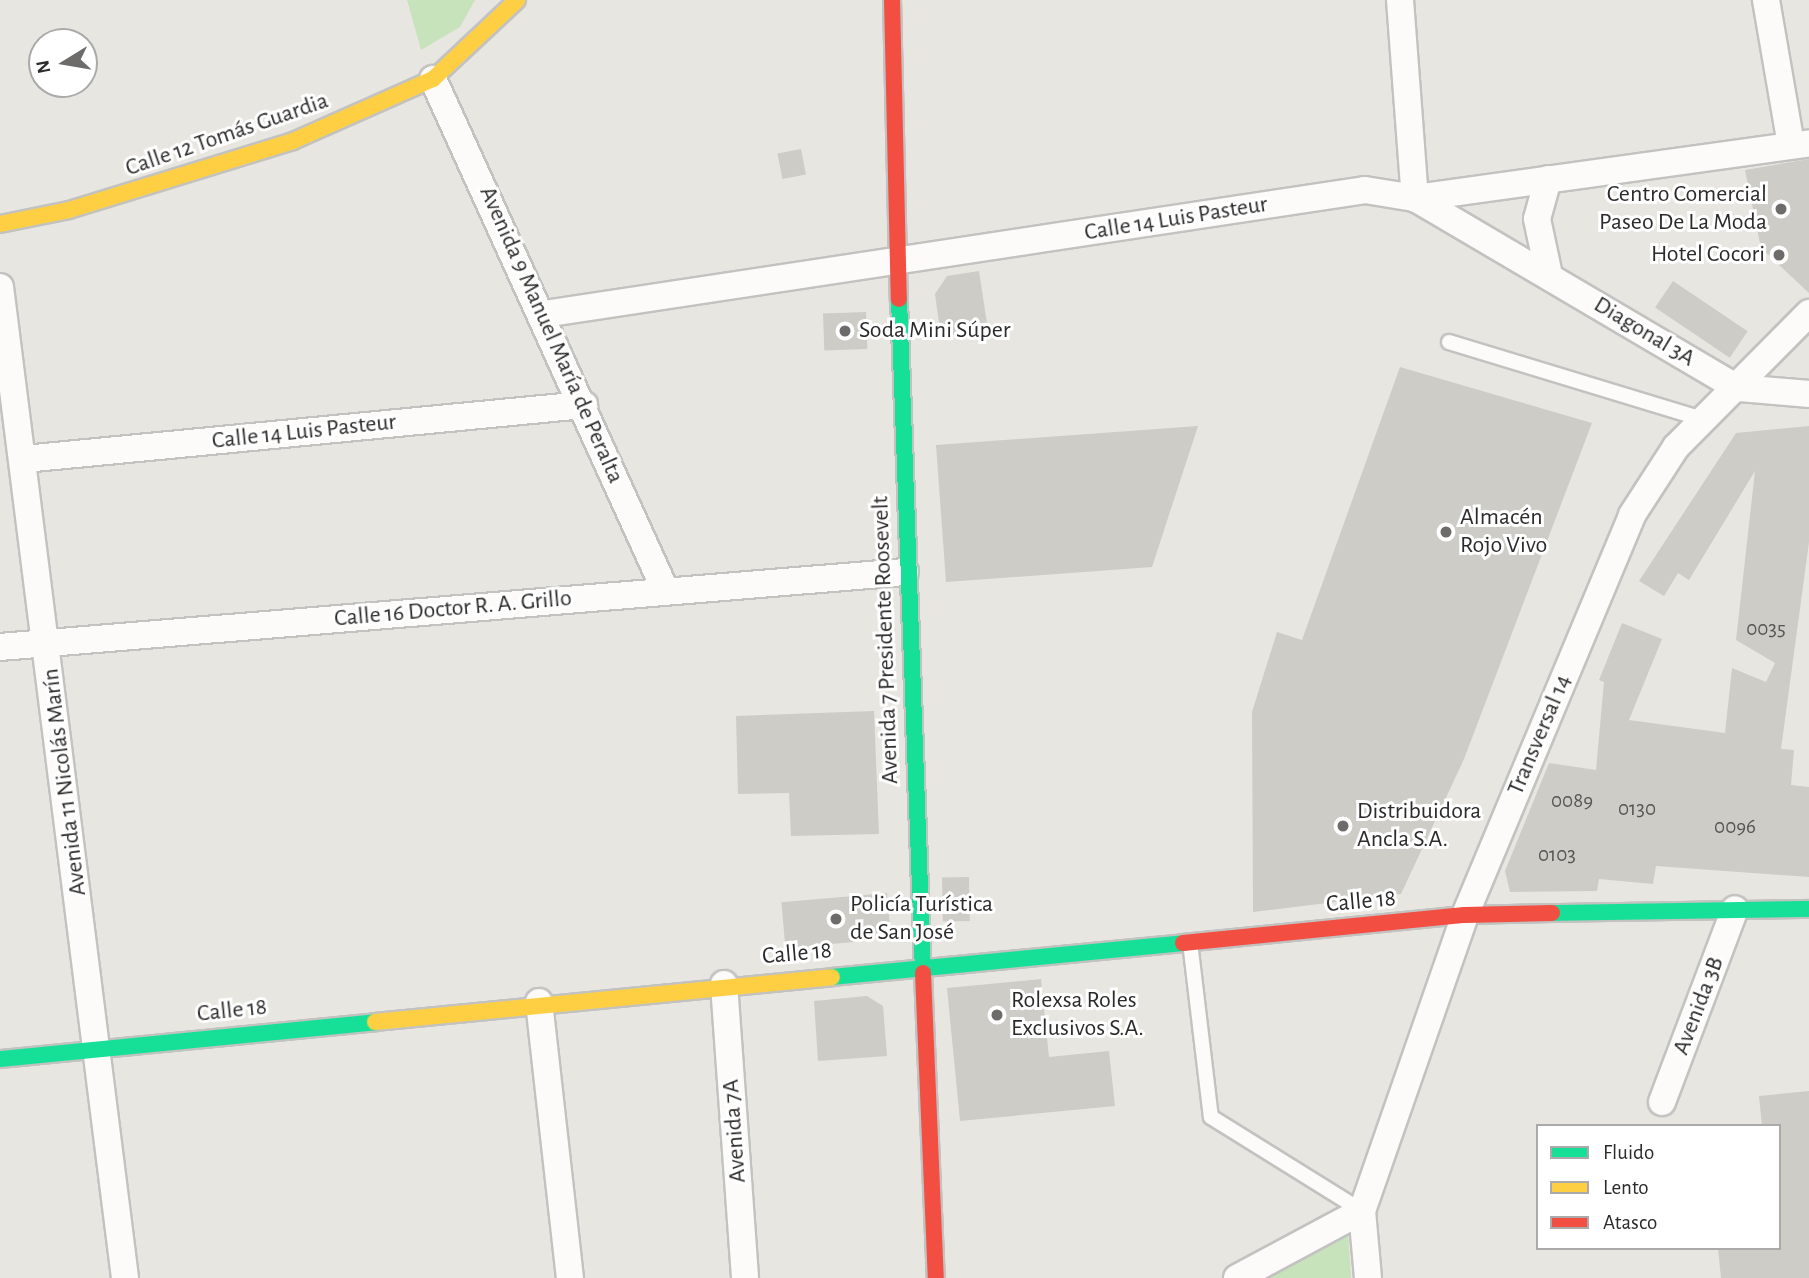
<!DOCTYPE html>
<html>
<head>
<meta charset="utf-8">
<style>
	body { margin:0 }
	#map { position:relative; width:1809px; height:1278px; overflow:hidden; background:#e8e6e0; font-family:"Alegreya Sans",sans-serif }
	div>[style] { position:absolute }
	.green>* { inset:0; background:#c7e3bb }
	.building>* { inset:0; background:#cdccc7; transform-origin:0 0 }
	.roads { filter:drop-shadow(2px 0 #c2c2c1) drop-shadow(-2px 0 #c2c2c1) drop-shadow(0 2px #c2c2c1) drop-shadow(0 -2px #c2c2c1) }
	.lane>* { height:14px; margin:-7px; padding:0 7px; transform-origin:7px; border-radius:7px; background:#fcfbfa }
	.street>* { height:26px; margin:-13px; padding:0 13px; transform-origin:13px; border-radius:13px; background:#fcfbfa }
	.fast>* { height:16px; margin:-8px; padding:0 8px; transform-origin:8px; border-radius:8px; background:#16e098 }
	.slow>* { height:16px; margin:-8px; padding:0 8px; transform-origin:8px; border-radius:8px; background:#ffcf43 }
	.jam>* { height:16px; margin:-8px; padding:0 8px; transform-origin:8px; border-radius:8px; background:#f24e42 }
	.dots>* { width:19px; height:19px; translate:-50% -50%; box-sizing:border-box; border:4px solid #fff; border-radius:50% }
	span { translate:-50% -50%; white-space:nowrap; text-align:center; line-height:1.15; -webkit-text-stroke:6px #fff; paint-order:stroke }
	.number-label { font-size:21px; color:#555554 }
	.number-label span { -webkit-text-stroke-width:0 }
	.street-label { font-size:24px; color:#2b2b2b }
	.poi-label { font-size:24px; color:#2b2b2b }
	.right { translate:-100% -50%; text-align:right }
	.left { translate:0 -50%; text-align:left }
	.legend { position:absolute; left:1536px; top:1124px; width:245px; height:126px; box-sizing:border-box; background:#fff; border:2px solid #aaa; margin:0; padding:9px 12px; list-style:none; font-size:21px; color:#2b2b2b }
	.legend li { display:flex; align-items:center; gap:14px; height:35px }
	.legend b { width:35px; border:2px solid #aaa }
	.north { position:absolute; left:28px; top:28px; width:70px; height:70px; box-sizing:border-box; background:#fff; border:2px solid #aaa; border-radius:50%; rotate:259deg; font-size:19px; font-weight:700; line-height:28px; text-align:center; color:#2b2b2b }
	.north::after { content:''; display:block; margin:auto; width:24px; height:32px; background:#6d6c6a; clip-path:polygon(50% 0,100% 100%,50% 72%,0 100%) }
</style>
</head>
<body>
<div id="map">
	<div class="green">
		<div style="clip-path:polygon(407px 0,475px 0,460px 27px,421px 50px)"></div>
		<div style="clip-path:polygon(1348px 1231px,1351px 1278px,1270px 1278px)"></div>
	</div>
	<div class="building">
		<div style="left:801px;top:149px;width:26px;height:24px;rotate:79deg"></div>
		<div style="clip-path:polygon(1809px 159px,1809px 293px,1761px 248px,1745px 170px)"></div>
		<div style="clip-path:polygon(979px 271px,988px 330px,941px 337px,935px 294px,947px 276px)"></div>
		<div style="left:1673px;top:281px;width:90px;height:32px;rotate:34deg"></div>
		<div style="left:866px;top:312px;width:37px;height:43px;rotate:88deg"></div>
		<div style="clip-path:polygon(1400px 367px,1592px 423px,1464px 759px,1401px 894px,1253px 912px,1252px 712px,1277px 632px,1302px 640px)"></div>
		<div style="clip-path:polygon(1198px 426px,1152px 567px,946px 582px,936px 445px)"></div>
		<div style="clip-path:polygon(1809px 426px,1809px 542px,1781px 749px,1794px 750px,1791px 785px,1809px 787px,1809px 877px,1656px 866px,1653px 884px,1599px 879px,1597px 891px,1510px 892px,1505px 871px,1549px 763px,1596px 770px,1604px 682px,1599px 680px,1622px 623px,1662px 639px,1629px 720px,1725px 733px,1732px 668px,1766px 682px,1775px 663px,1736px 640px,1755px 471px,1689px 580px,1678px 573px,1664px 596px,1639px 581px,1736px 433px)"></div>
		<div style="clip-path:polygon(874px 711px,879px 834px,791px 836px,789px 793px,738px 794px,736px 716px)"></div>
		<div style="left:969px;top:877px;width:44px;height:27px;rotate:89deg"></div>
		<div style="left:887px;top:893px;width:46px;height:106px;rotate:85deg"></div>
		<div style="clip-path:polygon(1041px 979px,1049px 1057px,1109px 1051px,1115px 1106px,960px 1121px,947px 988px)"></div>
		<div style="clip-path:polygon(867px 996px,883px 1006px,887px 1056px,818px 1061px,814px 1001px)"></div>
		<div style="clip-path:polygon(1809px 1091px,1809px 1278px,1721px 1278px,1718px 1248px,1779px 1248px,1779px 1126px,1762px 1126px,1759px 1096px)"></div>
	</div>
	<div class="roads">
		<div class="lane">
			<div style="left:1449px;top:342px;width:268px;rotate:16.9deg"></div>
			<div style="left:1190px;top:942px;width:176px;rotate:83.2deg"></div>
			<div style="left:1211px;top:1117px;width:178px;rotate:31.9deg"></div>
		</div>
		<div class="street">
			<div style="left:1400px;top:0;width:199px;rotate:85.7deg"></div>
			<div style="left:1415px;top:198px;width:375px;rotate:30.5deg"></div>
			<div style="left:1738px;top:388px;width:71px;rotate:4.8deg"></div>
			<div style="left:1766px;top:0;width:147px;rotate:80.2deg"></div>
			<div style="left:433px;top:79px;width:563px;rotate:65.57deg"></div>
			<div style="left:1548px;top:179px;width:41px;rotate:105.4deg"></div>
			<div style="left:1537px;top:219px;width:57px;rotate:77.9deg"></div>
			<div style="left:0;top:287px;width:999px;rotate:82.81deg"></div>
			<div style="left:544px;top:314px;width:830px;rotate:-8.59deg"></div>
			<div style="left:1365px;top:190px;width:51px;rotate:9.1deg"></div>
			<div style="left:1415px;top:198px;width:398px;rotate:-7.9deg"></div>
			<div style="left:24px;top:459px;width:563px;rotate:-5.51deg"></div>
			<div style="left:0;top:647px;width:908px;rotate:-4.74deg"></div>
			<div style="left:724px;top:984px;width:295px;rotate:85.9deg"></div>
			<div style="left:539px;top:1002px;width:278px;rotate:83.6deg"></div>
			<div style="left:1662px;top:1102px;width:206px;rotate:-69.3deg"></div>
			<div style="left:1237px;top:1278px;width:142px;rotate:-28.2deg"></div>
			<div style="left:1368px;top:1278px;width:67px;rotate:-95.1deg"></div>
			<div style="left:1362px;top:1211px;width:313px;rotate:-70.8deg"></div>
			<div style="left:1465px;top:915px;width:433px;rotate:-67.3deg"></div>
			<div style="left:1632px;top:515px;width:81px;rotate:-57.1deg"></div>
			<div style="left:1676px;top:447px;width:189px;rotate:-45.2deg"></div>
		</div>
		<div class="fast">
			<div style="left:899px;top:299px;width:674px;rotate:87.96deg"></div>
			<div style="left:1552px;top:913px;width:257px;rotate:-0.9deg"></div>
			<div style="left:832px;top:977px;width:353px;rotate:-5.5deg"></div>
			<div style="left:0;top:1059px;width:377px;rotate:-5.6deg"></div>
		</div>
		<div class="slow">
			<div style="left:0;top:224px;width:70px;rotate:-11.5deg"></div>
			<div style="left:69px;top:210px;width:234px;rotate:-17.1deg"></div>
			<div style="left:293px;top:141px;width:153px;rotate:-23.9deg"></div>
			<div style="left:433px;top:79px;width:115px;rotate:-43.2deg"></div>
			<div style="left:375px;top:1022px;width:459px;rotate:-5.6deg"></div>
		</div>
		<div class="jam">
			<div style="left:892px;top:0;width:299px;rotate:88.7deg"></div>
			<div style="left:1183px;top:943px;width:283px;rotate:-5.7deg"></div>
			<div style="left:1465px;top:915px;width:87px;rotate:-1.3deg"></div>
			<div style="left:923px;top:973px;width:305px;rotate:87.6deg"></div>
		</div>
	</div>
	<div class="dots">
		<div style="left:1781px;top:209px;background:#6d6c6a"></div>
		<div style="left:1779px;top:255px;background:#6d6c6a"></div>
		<div style="left:845px;top:331px;background:#6d6c6a"></div>
		<div style="left:1446px;top:532px;background:#6d6c6a"></div>
		<div style="left:1343px;top:826px;background:#6d6c6a"></div>
		<div style="left:836px;top:919px;background:#6d6c6a"></div>
		<div style="left:997px;top:1015px;background:#6d6c6a"></div>
	</div>
	<div class="number-label">
		<span style="left:1766px;top:629px">0035</span>
		<span style="left:1572px;top:801px">0089</span>
		<span style="left:1637px;top:809px">0130</span>
		<span style="left:1735px;top:827px">0096</span>
		<span style="left:1557px;top:855px">0103</span>
	</div>
	<div class="street-label">
		<span style="left:227px;top:135px;rotate:-19deg">Calle 12 Tomás Guardia</span>
		<span style="left:1176px;top:219px;rotate:-9deg">Calle 14 Luis Pasteur</span>
		<span style="left:1644px;top:332px;rotate:31deg">Diagonal 3A</span>
		<span style="left:551px;top:335px;rotate:66deg">Avenida 9 Manuel María de Peralta</span>
		<span style="left:304px;top:432px;rotate:-6deg">Calle 14 Luis Pasteur</span>
		<span style="left:453px;top:609px;rotate:-5deg">Calle 16 Doctor R. A. Grillo</span>
		<span style="left:886px;top:640px;rotate:-92deg">Avenida 7 Presidente Roosevelt</span>
		<span style="left:1540px;top:735px;rotate:-67deg">Transversal 14</span>
		<span style="left:65px;top:782px;rotate:-97deg">Avenida 11 Nicolás Marín</span>
		<span style="left:1361px;top:902px;rotate:-5deg">Calle 18</span>
		<span style="left:797px;top:954px;rotate:-5deg">Calle 18</span>
		<span style="left:1699px;top:1006px;rotate:-69deg">Avenida 3B</span>
		<span style="left:232px;top:1011px;rotate:-6deg">Calle 18</span>
		<span style="left:735px;top:1131px;rotate:-94deg">Avenida 7A</span>
	</div>
	<div class="poi-label">
		<span class="right" style="left:1767px;top:209px">Centro Comercial<br>Paseo De La Moda</span>
		<span class="right" style="left:1765px;top:255px">Hotel Cocori</span>
		<span class="left" style="left:859px;top:331px">Soda Mini Súper</span>
		<span class="left" style="left:1460px;top:532px">Almacén<br>Rojo Vivo</span>
		<span class="left" style="left:1357px;top:826px">Distribuidora<br>Ancla S.A.</span>
		<span class="left" style="left:850px;top:919px">Policía Turística<br>de San José</span>
		<span class="left" style="left:1011px;top:1015px">Rolexsa Roles<br>Exclusivos S.A.</span>
	</div>
	<ul class="legend">
	<li><b style="height:9px;background:#16e098"></b>Fluido</li>
	<li><b style="height:9px;background:#ffcf43"></b>Lento</li>
	<li><b style="height:9px;background:#f24e42"></b>Atasco</li>
	</ul>
	<div class="north">N</div>
</div>
</body>
</html>
